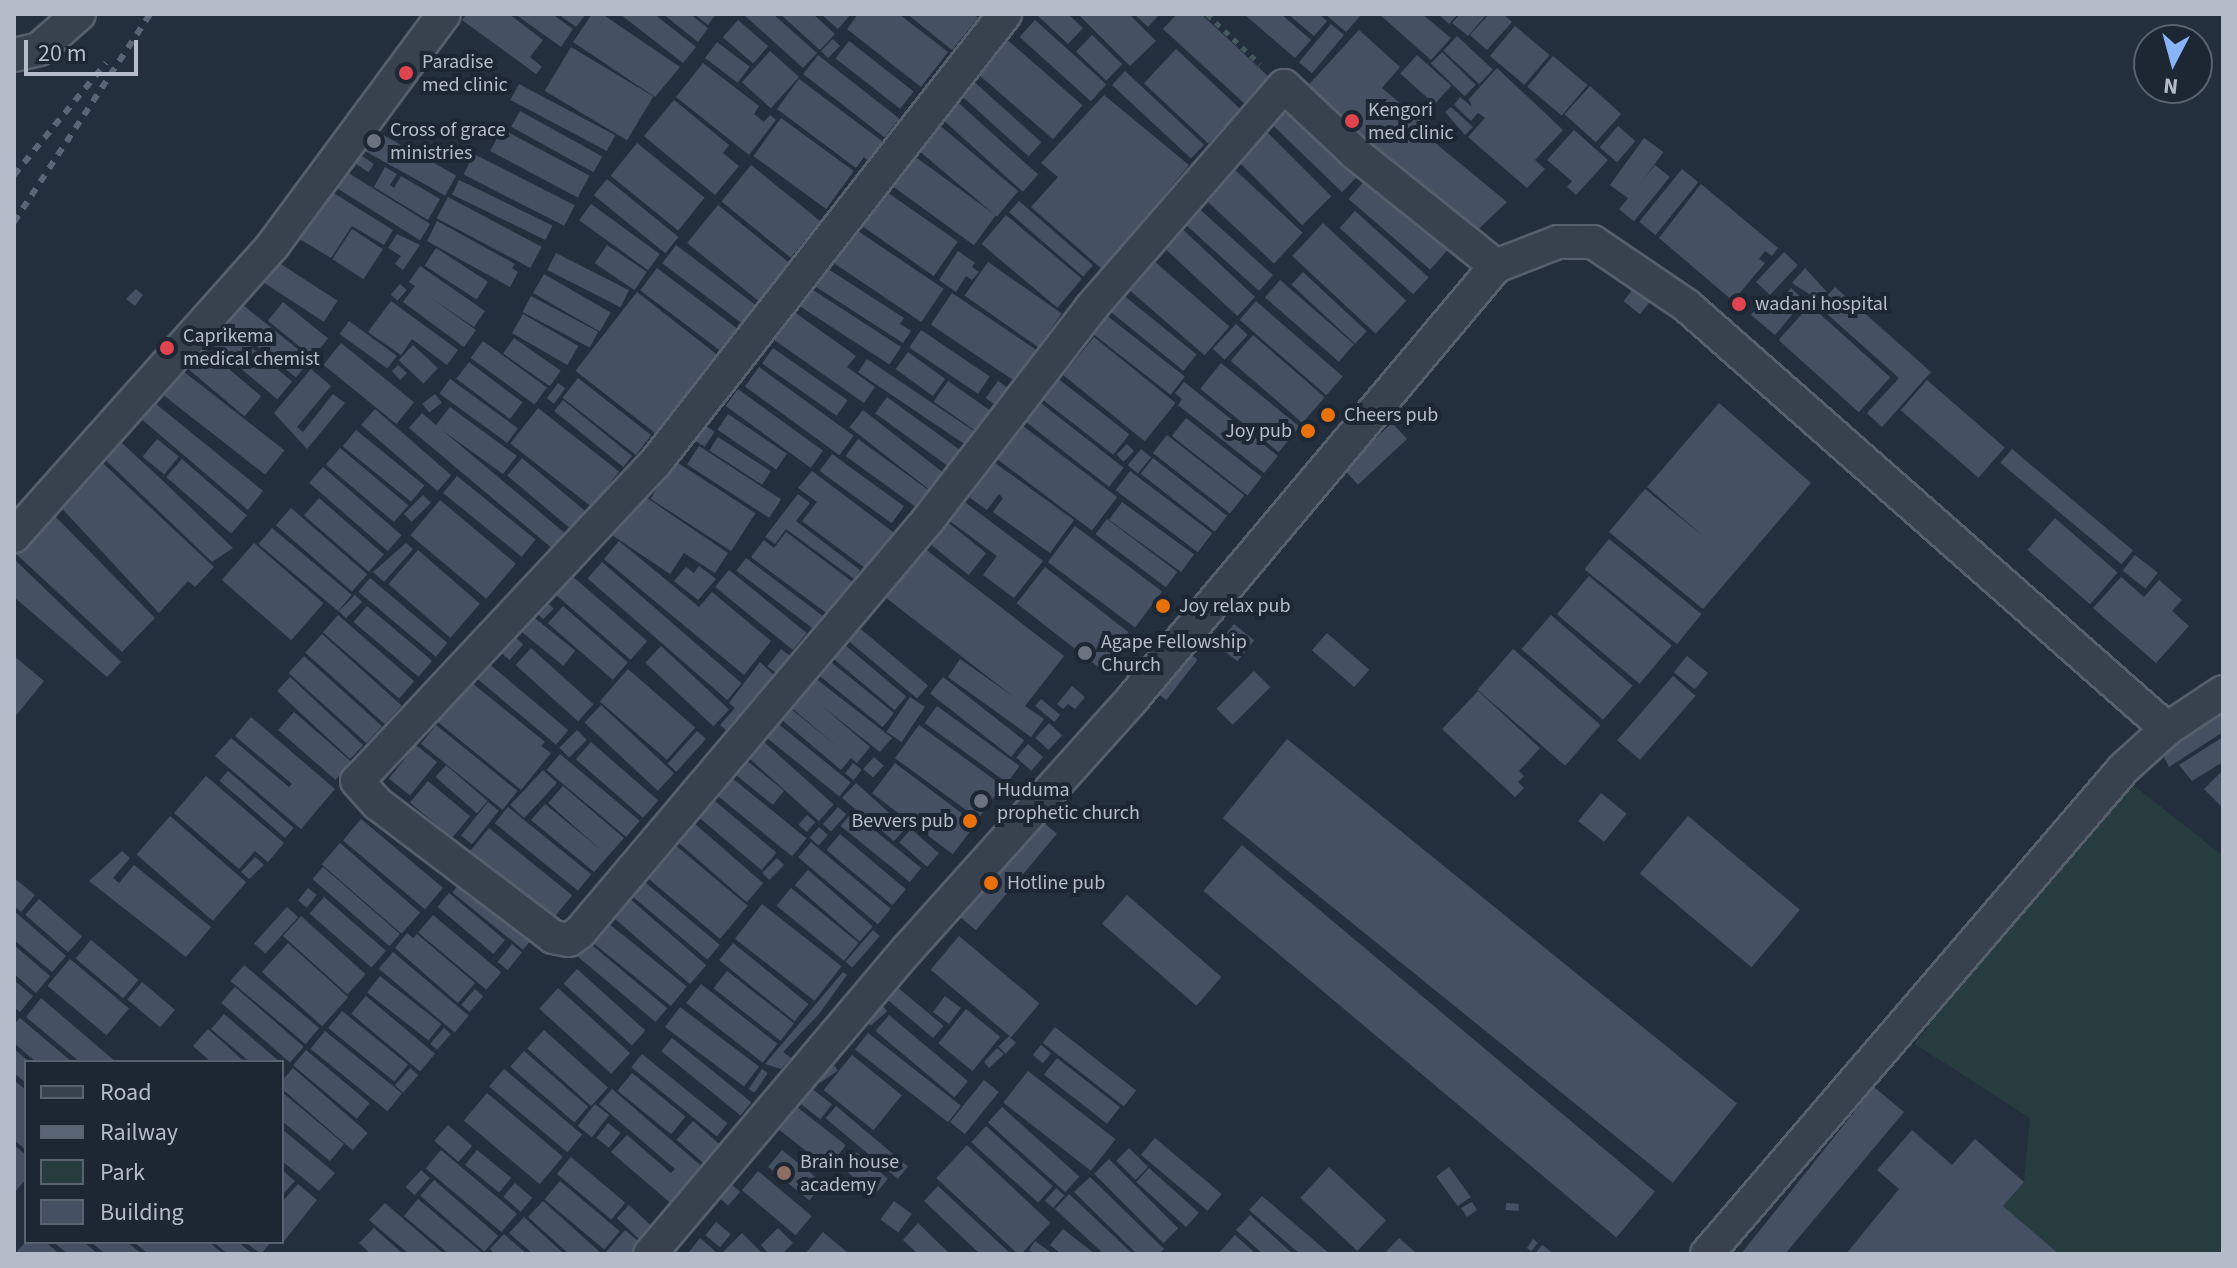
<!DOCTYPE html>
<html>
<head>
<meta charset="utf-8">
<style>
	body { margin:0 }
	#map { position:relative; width:2237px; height:1268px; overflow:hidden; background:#242f3e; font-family:"Source Sans 3",sans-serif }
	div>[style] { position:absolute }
	.green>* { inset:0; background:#263c3f }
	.building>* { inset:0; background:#455162; transform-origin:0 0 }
	.path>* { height:5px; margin-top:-2.5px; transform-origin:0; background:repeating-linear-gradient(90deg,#44595c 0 6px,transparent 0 12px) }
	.roads { filter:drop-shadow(2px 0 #565f6c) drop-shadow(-2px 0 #565f6c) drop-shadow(0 2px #565f6c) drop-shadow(0 -2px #565f6c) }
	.minor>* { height:32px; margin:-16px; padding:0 16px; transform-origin:16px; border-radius:16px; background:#38414e }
	.rail>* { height:6px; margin-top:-3px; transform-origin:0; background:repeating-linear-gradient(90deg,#5a6575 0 8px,transparent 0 16px) }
	.dots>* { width:22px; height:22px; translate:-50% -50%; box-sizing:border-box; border:4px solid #1d2633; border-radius:50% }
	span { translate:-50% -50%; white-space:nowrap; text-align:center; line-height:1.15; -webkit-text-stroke:8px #1d2633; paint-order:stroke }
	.poi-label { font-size:20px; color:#b4bcc9 }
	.left { translate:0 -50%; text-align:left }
	.right { translate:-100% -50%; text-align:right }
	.frame { position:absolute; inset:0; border:16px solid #b4bcc9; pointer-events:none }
	.legend { position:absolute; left:24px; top:1060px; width:260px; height:184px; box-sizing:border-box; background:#1d2633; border:2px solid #59626f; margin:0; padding:10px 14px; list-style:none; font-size:24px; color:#b4bcc9 }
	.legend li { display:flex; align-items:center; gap:16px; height:40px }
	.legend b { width:40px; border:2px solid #59626f }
	.north { position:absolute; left:2133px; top:24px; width:80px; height:80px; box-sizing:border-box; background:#1d2633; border:2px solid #59626f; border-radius:50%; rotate:186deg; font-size:22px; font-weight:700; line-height:32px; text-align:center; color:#b4bcc9 }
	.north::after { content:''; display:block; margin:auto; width:28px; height:36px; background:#8ab4f8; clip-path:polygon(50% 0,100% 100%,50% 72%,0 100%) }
	.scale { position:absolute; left:24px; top:40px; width:114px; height:36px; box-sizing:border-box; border:4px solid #b4bcc9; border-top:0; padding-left:10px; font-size:24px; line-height:28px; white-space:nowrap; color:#b4bcc9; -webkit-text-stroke:6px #1d2633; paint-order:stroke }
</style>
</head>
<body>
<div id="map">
	<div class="green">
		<div style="clip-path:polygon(2118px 773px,2223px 856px,2223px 1254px,2059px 1254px,2003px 1206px,2024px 1182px,2030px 1118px,1915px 1044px)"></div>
	</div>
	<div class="building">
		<div style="clip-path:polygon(467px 14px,509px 14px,543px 40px,530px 57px,542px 67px,536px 74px,462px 20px)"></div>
		<div style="clip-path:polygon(515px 14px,552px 14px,573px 29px,561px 47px)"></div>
		<div style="clip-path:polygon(558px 14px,586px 14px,576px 27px)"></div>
		<div style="clip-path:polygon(592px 14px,602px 14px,680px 67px,655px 97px,573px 42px)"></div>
		<div style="clip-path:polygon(620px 14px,654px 14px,696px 47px,683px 63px)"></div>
		<div style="clip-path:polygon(663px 14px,690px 14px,708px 28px,698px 42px)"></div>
		<div style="clip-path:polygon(694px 14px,716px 14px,708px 25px)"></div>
		<div style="clip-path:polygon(743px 14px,773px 14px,817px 53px,803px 68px)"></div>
		<div style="clip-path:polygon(780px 14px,813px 14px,835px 34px,820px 50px)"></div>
		<div style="clip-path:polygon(821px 14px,851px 14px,838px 29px)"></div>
		<div style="clip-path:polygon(858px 14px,899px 14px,948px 52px,921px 87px,847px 29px)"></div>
		<div style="clip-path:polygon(907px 14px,974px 14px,978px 18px,952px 50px)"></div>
		<div style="clip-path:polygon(1036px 14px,1068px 14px,1083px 28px,1068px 44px)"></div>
		<div style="clip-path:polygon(1078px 14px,1129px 14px,1156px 41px,1130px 66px)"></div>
		<div style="clip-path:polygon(1134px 14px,1160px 14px,1148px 27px)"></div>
		<div style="clip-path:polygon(1177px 14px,1201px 14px,1269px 77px,1244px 103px,1163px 29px)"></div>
		<div style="clip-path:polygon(1244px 14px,1281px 14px,1311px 40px,1295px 58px)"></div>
		<div style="clip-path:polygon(1288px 14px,1319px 14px,1327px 21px,1314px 36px)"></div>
		<div style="clip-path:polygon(1325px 14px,1362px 14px,1346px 32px)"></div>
		<div style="clip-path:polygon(1379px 14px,1422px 14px,1451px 38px,1431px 60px)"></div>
		<div style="clip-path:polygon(1438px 14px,1458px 14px,1449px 24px)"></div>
		<div style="clip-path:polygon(1460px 14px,1487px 14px,1468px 36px,1452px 23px)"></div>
		<div style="clip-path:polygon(1489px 14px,1503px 14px,1512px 22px,1487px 50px,1470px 35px)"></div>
		<div style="left:738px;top:20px;width:40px;height:23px;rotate:41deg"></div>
		<div style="left:1035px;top:20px;width:96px;height:23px;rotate:42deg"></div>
		<div style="left:1331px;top:24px;width:17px;height:50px;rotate:40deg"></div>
		<div style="left:1515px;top:26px;width:45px;height:39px;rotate:40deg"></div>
		<div style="clip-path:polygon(1359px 30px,1400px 67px,1382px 88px,1433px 131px,1428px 137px,1507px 202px,1469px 238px,1302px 92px)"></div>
		<div style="left:1092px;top:35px;width:42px;height:23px;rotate:44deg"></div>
		<div style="left:1457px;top:36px;width:49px;height:20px;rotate:43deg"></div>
		<div style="left:1004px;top:37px;width:104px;height:45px;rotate:41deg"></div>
		<div style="left:833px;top:39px;width:10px;height:17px;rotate:45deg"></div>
		<div style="left:849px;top:41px;width:82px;height:22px;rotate:38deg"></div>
		<div style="left:717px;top:42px;width:41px;height:20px;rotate:37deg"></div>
		<div style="left:571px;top:47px;width:96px;height:51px;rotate:31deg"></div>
		<div style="left:1176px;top:49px;width:88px;height:47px;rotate:43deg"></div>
		<div style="left:770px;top:51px;width:39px;height:42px;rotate:42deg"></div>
		<div style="left:1442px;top:52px;width:47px;height:16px;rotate:44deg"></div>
		<div style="left:818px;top:55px;width:103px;height:24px;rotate:38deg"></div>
		<div style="left:1417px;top:55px;width:46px;height:25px;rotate:42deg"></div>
		<div style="left:1553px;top:56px;width:45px;height:40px;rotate:40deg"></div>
		<div style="clip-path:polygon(703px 63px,759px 106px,754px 114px,764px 122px,770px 115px,776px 120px,749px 155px,676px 97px)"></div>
		<div style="clip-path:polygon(1497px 68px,1563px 130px,1535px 160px,1545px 169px,1527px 188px,1468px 137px,1485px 118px,1478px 113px,1471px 121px,1454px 105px,1460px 97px,1472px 107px,1469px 99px)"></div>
		<div style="left:1125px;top:71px;width:108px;height:19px;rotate:43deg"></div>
		<div style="left:970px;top:78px;width:96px;height:19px;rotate:42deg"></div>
		<div style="clip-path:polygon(799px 79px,882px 141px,868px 161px,864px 157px,856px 168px,777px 109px)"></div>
		<div style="left:519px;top:84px;width:109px;height:18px;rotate:28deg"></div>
		<div style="left:1590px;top:86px;width:42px;height:38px;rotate:42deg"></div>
		<div style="clip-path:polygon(1104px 95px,1189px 165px,1103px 270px,1031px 207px,1058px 177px,1041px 163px)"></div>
		<div style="left:952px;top:97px;width:116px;height:23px;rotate:42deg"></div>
		<div style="left:1291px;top:97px;width:103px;height:33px;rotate:44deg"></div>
		<div style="clip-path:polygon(674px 100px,729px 145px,723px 153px,739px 166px,715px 195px,644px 136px)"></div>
		<div style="clip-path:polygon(1451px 107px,1473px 127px,1465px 135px,1445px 112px)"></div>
		<div style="left:520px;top:111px;width:94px;height:18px;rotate:29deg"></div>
		<div style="left:781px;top:118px;width:90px;height:47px;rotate:36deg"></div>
		<div style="left:937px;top:123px;width:106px;height:33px;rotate:40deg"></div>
		<div style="left:367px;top:126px;width:102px;height:23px;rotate:29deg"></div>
		<div style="left:1618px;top:126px;width:23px;height:28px;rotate:41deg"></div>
		<div style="left:1262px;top:127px;width:98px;height:41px;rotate:45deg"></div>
		<div style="left:502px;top:129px;width:99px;height:25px;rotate:28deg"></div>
		<div style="clip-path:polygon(1574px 130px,1608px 160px,1576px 195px,1567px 187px,1572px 181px,1547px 160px)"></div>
		<div style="left:1644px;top:138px;width:24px;height:58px;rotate:36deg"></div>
		<div style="left:637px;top:143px;width:87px;height:42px;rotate:39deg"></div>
		<div style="left:910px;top:153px;width:106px;height:37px;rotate:36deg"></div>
		<div style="left:359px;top:154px;width:18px;height:10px;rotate:34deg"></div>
		<div style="left:474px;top:154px;width:113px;height:23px;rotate:27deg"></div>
		<div style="left:751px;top:165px;width:89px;height:47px;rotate:39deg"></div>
		<div style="left:1655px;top:165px;width:19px;height:57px;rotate:39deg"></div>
		<div style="left:1231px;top:166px;width:98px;height:42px;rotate:43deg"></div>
		<div style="clip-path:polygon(385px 167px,397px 174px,390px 185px,394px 188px,401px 176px,440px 199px,428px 220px,374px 187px)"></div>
		<div style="left:342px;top:169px;width:104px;height:19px;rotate:32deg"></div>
		<div style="left:1682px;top:169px;width:21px;height:68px;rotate:39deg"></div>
		<div style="left:1373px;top:171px;width:108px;height:37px;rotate:41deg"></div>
		<div style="left:607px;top:179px;width:92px;height:21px;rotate:39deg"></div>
		<div style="left:459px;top:180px;width:104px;height:16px;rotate:26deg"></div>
		<div style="clip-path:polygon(319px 184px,393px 230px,384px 245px,352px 226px,331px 258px,285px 230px)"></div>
		<div style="clip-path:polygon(1701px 184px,1778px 248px,1772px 256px,1765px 251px,1759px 259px,1765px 263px,1733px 301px,1659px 238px)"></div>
		<div style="left:884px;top:190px;width:90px;height:42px;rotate:35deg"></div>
		<div style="left:448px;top:197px;width:106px;height:24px;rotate:28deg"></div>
		<div style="left:1019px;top:201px;width:98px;height:15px;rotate:41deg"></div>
		<div style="left:591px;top:204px;width:85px;height:20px;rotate:36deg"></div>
		<div style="left:718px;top:205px;width:92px;height:49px;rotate:39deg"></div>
		<div style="left:1195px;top:205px;width:105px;height:21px;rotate:42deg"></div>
		<div style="left:1355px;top:211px;width:99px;height:23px;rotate:42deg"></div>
		<div style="left:1006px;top:215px;width:99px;height:38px;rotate:40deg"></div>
		<div style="clip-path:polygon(437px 221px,515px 264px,512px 268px,518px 272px,510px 287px,427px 241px)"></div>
		<div style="left:1323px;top:223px;width:114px;height:45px;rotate:43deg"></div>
		<div style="left:1179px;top:226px;width:104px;height:26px;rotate:43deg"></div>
		<div style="left:352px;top:229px;width:37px;height:36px;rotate:33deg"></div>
		<div style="left:855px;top:229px;width:107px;height:40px;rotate:34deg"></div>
		<div style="clip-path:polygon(397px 234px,420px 245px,403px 270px,395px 264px,401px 256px,388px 248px)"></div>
		<div style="left:607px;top:245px;width:48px;height:22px;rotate:34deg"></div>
		<div style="left:676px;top:245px;width:108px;height:23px;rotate:37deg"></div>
		<div style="left:436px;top:248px;width:62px;height:21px;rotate:33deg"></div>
		<div style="clip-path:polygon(958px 251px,975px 263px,972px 267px,979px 272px,972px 280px,966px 276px,956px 292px,939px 280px)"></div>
		<div style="left:1784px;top:252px;width:19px;height:41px;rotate:43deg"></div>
		<div style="left:556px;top:253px;width:82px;height:19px;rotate:27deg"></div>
		<div style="left:267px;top:255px;width:84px;height:25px;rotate:33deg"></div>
		<div style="left:1154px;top:261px;width:100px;height:38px;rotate:41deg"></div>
		<div style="left:988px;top:262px;width:90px;height:41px;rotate:35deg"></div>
		<div style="clip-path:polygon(822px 265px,904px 318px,900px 324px,911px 331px,903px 343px,810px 283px)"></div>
		<div style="clip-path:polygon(420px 266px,485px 311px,474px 327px,431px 298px,476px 330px,464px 347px,403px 302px,415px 286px,409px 282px)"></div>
		<div style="left:657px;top:268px;width:108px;height:28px;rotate:37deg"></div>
		<div style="clip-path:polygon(1805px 268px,1827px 292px,1820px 301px,1792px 283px)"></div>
		<div style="left:1303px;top:272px;width:87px;height:17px;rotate:43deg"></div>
		<div style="left:544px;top:274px;width:77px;height:22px;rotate:30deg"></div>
		<div style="left:1643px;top:277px;width:21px;height:31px;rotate:39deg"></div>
		<div style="left:1280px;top:280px;width:98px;height:23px;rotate:41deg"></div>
		<div style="left:400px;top:284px;width:9px;height:14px;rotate:41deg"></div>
		<div style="left:807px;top:286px;width:112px;height:21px;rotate:33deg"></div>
		<div style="clip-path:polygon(1835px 287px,1931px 372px,1882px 427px,1867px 413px,1899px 378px,1818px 306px)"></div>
		<div style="clip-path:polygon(1791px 288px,1804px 300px,1775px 335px,1751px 315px,1767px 296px,1777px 305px)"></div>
		<div style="clip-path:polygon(136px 289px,143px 295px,135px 306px,126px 299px)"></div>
		<div style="left:637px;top:292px;width:103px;height:100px;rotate:38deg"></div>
		<div style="left:952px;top:293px;width:102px;height:38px;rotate:34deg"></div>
		<div style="left:1122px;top:294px;width:96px;height:21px;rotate:39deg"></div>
		<div style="left:232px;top:296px;width:101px;height:23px;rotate:39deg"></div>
		<div style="left:531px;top:296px;width:76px;height:18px;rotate:28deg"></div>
		<div style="clip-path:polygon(391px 301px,458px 350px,447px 365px,412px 339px,401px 355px,368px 332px)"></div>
		<div style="left:1256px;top:301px;width:115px;height:25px;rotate:41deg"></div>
		<div style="left:283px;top:302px;width:58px;height:24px;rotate:39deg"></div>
		<div style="left:1810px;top:305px;width:108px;height:47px;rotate:42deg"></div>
		<div style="clip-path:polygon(790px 309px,856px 356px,847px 367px,875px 387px,864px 403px,770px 337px)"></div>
		<div style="left:523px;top:314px;width:64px;height:22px;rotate:30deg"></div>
		<div style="left:1106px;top:315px;width:100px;height:23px;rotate:38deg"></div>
		<div style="left:214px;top:316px;width:102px;height:23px;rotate:40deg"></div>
		<div style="left:349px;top:321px;width:59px;height:16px;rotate:36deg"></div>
		<div style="left:1236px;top:324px;width:16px;height:34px;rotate:43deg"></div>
		<div style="left:921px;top:330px;width:83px;height:21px;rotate:34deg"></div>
		<div style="left:1253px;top:335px;width:95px;height:34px;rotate:41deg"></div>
		<div style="left:1094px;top:337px;width:105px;height:49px;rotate:39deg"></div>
		<div style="left:514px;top:338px;width:57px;height:19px;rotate:35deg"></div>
		<div style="left:193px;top:339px;width:89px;height:26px;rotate:40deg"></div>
		<div style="left:483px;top:341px;width:79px;height:21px;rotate:36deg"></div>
		<div style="left:341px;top:343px;width:94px;height:28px;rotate:39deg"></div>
		<div style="left:413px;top:345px;width:34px;height:21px;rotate:43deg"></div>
		<div style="left:773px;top:348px;width:91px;height:19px;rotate:35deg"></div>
		<div style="left:908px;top:352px;width:46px;height:21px;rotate:36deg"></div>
		<div style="left:867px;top:359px;width:130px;height:16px;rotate:34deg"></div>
		<div style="left:469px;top:362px;width:67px;height:21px;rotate:37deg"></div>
		<div style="left:1221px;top:363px;width:101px;height:33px;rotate:39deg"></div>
		<div style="left:174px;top:364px;width:140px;height:31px;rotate:38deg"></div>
		<div style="clip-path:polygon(398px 365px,407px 373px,400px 380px,392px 371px)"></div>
		<div style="left:759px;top:367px;width:117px;height:24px;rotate:36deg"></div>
		<div style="clip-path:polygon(311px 369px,331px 386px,297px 427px,303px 432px,333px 394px,345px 403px,307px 449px,274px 413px)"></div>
		<div style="left:1056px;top:377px;width:93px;height:26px;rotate:38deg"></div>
		<div style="left:578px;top:378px;width:93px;height:25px;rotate:38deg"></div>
		<div style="left:450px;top:379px;width:84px;height:18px;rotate:36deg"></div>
		<div style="left:1927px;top:380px;width:103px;height:40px;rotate:41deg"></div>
		<div style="left:948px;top:381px;width:55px;height:25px;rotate:35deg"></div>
		<div style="left:998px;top:381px;width:17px;height:21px;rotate:36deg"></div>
		<div style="clip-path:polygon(1184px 382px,1278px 456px,1264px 473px,1178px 405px,1182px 399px,1175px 393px)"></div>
		<div style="left:558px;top:383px;width:9px;height:19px;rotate:36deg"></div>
		<div style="left:738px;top:389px;width:105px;height:21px;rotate:36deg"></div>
		<div style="left:435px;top:394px;width:11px;height:16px;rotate:52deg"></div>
		<div style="clip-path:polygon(145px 395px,263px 491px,248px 510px,132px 411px)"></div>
		<div style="left:887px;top:397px;width:91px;height:20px;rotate:36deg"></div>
		<div style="left:563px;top:400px;width:89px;height:14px;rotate:39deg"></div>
		<div style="left:1037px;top:400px;width:110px;height:24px;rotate:38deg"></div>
		<div style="clip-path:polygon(1719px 403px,1811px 483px,1703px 609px,1609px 532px,1645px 489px,1703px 536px,1647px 487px)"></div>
		<div style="clip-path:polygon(450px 407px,517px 456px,503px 474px,442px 430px,566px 534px,553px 549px,409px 428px,422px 413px,436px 425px)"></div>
		<div style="left:538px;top:408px;width:103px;height:45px;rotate:38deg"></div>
		<div style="left:375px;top:409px;width:101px;height:21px;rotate:41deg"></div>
		<div style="left:863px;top:410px;width:106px;height:22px;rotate:38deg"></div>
		<div style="left:728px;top:414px;width:71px;height:19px;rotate:34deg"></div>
		<div style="left:1186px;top:418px;width:96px;height:23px;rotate:38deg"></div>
		<div style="left:1019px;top:423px;width:123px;height:42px;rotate:37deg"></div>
		<div style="left:1392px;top:423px;width:22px;height:67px;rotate:47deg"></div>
		<div style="left:703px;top:424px;width:14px;height:18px;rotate:34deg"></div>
		<div style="left:356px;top:430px;width:88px;height:21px;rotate:39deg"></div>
		<div style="clip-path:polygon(110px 432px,162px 480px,233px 548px,212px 562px,93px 448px)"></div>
		<div style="left:1167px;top:435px;width:98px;height:23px;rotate:38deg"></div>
		<div style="left:718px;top:437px;width:63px;height:16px;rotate:33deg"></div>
		<div style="left:157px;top:439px;width:28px;height:23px;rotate:39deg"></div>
		<div style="left:858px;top:439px;width:89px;height:21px;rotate:36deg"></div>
		<div style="left:1127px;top:444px;width:10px;height:15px;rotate:45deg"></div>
		<div style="left:699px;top:446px;width:98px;height:22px;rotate:33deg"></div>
		<div style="left:340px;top:448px;width:89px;height:22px;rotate:40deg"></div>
		<div style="left:1141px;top:449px;width:13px;height:21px;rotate:39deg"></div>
		<div style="left:2012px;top:449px;width:158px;height:18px;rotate:40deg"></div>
		<div style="clip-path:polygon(93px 454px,214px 567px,195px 587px,188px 581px,159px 613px,56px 502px)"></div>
		<div style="left:832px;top:454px;width:89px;height:21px;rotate:36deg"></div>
		<div style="left:522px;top:458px;width:82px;height:23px;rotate:40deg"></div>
		<div style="left:1153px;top:458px;width:94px;height:20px;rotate:38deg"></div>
		<div style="left:182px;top:459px;width:86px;height:24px;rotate:41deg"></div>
		<div style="clip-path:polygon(991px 460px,1074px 520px,1050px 553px,993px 512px,1003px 498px,999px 494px,987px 510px,966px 495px)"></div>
		<div style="left:675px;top:461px;width:96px;height:45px;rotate:33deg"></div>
		<div style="left:323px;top:467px;width:104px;height:21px;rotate:41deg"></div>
		<div style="clip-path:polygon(812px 471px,897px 535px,869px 571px,802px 521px,817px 502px,798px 488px)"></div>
		<div style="left:1130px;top:471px;width:103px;height:24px;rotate:37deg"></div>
		<div style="left:457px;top:476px;width:101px;height:22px;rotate:39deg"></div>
		<div style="clip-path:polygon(641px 494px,728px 553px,715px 573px,684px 553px,670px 574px,612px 535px)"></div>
		<div style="clip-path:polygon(798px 494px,810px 503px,796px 521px,860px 570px,854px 579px,786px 529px,775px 544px,765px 537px)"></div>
		<div style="left:423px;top:495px;width:11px;height:27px;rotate:45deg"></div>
		<div style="left:319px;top:498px;width:86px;height:23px;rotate:41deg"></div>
		<div style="left:440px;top:500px;width:99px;height:46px;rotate:40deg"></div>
		<div style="clip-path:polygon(962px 500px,1043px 561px,1014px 598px,983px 575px,997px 556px,947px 519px)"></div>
		<div style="left:1122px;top:502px;width:89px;height:22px;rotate:36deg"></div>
		<div style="left:291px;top:508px;width:101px;height:23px;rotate:41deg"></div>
		<div style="clip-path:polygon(49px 510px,155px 618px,122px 652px,14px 552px)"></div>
		<div style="left:2055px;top:518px;width:83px;height:42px;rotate:41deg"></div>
		<div style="left:1107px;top:519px;width:88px;height:19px;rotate:37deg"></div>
		<div style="left:945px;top:520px;width:53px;height:28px;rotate:39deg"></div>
		<div style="left:1075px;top:526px;width:109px;height:45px;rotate:37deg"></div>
		<div style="left:272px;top:528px;width:104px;height:21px;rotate:40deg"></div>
		<div style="clip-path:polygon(786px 532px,854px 583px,829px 615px,751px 557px,764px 540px,774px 548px)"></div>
		<div style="left:1609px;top:539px;width:119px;height:39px;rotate:39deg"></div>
		<div style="clip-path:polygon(619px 541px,699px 607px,712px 592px,771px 641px,744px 675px,604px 559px)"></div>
		<div style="left:254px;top:543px;width:92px;height:49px;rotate:41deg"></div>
		<div style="clip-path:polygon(406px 543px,413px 549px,384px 582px,373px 572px)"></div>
		<div style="clip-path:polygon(924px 548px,1064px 656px,1025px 706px,1044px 719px,1031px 737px,948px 677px,960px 659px,1014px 697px,885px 597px)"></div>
		<div style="left:418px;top:550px;width:82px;height:45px;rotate:41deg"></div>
		<div style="left:2135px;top:555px;width:29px;height:20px;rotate:38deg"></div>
		<div style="left:746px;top:558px;width:102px;height:16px;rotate:37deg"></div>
		<div style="clip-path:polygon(14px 559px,121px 662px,107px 677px,14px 597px)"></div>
		<div style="left:602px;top:562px;width:185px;height:22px;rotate:41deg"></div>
		<div style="clip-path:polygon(699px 566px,716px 579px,698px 600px,674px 581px,686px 567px,694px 573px)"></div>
		<div style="left:1045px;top:567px;width:106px;height:46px;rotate:38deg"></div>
		<div style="left:729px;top:570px;width:100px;height:22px;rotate:39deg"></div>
		<div style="left:570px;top:574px;width:102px;height:25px;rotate:41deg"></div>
		<div style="left:1589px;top:576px;width:108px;height:50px;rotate:40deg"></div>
		<div style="clip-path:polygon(2121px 577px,2144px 597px,2159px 580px,2182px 600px,2172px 611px,2189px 626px,2156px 663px,2093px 608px)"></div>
		<div style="left:370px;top:578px;width:101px;height:18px;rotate:40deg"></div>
		<div style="left:355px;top:595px;width:10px;height:23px;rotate:45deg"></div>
		<div style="left:548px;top:603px;width:8px;height:15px;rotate:45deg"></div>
		<div style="left:367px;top:606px;width:85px;height:21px;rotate:40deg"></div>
		<div style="left:563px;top:606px;width:86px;height:23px;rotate:41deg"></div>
		<div style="left:338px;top:615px;width:101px;height:23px;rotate:41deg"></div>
		<div style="left:531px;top:615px;width:57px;height:19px;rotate:39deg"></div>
		<div style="left:1551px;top:615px;width:108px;height:45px;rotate:41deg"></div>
		<div style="left:1234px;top:624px;width:26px;height:27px;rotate:39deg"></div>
		<div style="left:856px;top:625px;width:94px;height:17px;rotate:40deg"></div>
		<div style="left:1327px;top:633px;width:56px;height:23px;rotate:41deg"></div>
		<div style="left:322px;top:634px;width:107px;height:25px;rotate:42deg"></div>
		<div style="left:515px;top:637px;width:11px;height:21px;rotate:41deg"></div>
		<div style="left:845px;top:645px;width:80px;height:18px;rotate:40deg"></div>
		<div style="left:661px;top:646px;width:93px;height:23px;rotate:43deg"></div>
		<div style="left:531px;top:648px;width:84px;height:23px;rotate:42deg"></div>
		<div style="left:781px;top:649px;width:11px;height:22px;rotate:38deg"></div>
		<div style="left:1513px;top:649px;width:116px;height:54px;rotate:41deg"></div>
		<div style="left:1185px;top:650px;width:16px;height:51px;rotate:38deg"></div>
		<div style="clip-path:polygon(14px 656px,44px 681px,14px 718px)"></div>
		<div style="left:304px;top:656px;width:105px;height:23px;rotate:42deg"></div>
		<div style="left:1687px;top:656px;width:27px;height:21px;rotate:39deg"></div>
		<div style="left:481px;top:657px;width:114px;height:19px;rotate:40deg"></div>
		<div style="clip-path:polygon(760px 662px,775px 676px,726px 730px,720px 725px,735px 708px,729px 703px)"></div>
		<div style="left:831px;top:662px;width:81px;height:18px;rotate:39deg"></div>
		<div style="left:628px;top:669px;width:89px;height:43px;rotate:41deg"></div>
		<div style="left:1254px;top:671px;width:23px;height:53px;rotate:45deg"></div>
		<div style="left:1673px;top:676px;width:30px;height:85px;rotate:41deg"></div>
		<div style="left:290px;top:677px;width:100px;height:19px;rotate:43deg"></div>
		<div style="left:943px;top:677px;width:103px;height:21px;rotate:38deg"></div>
		<div style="clip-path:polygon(466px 678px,545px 742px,541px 746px,551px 753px,521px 790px,433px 718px)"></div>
		<div style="clip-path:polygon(815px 678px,892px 738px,880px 752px,822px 706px,870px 747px,857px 763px,851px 758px,841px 770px,782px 720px,791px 709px,838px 747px,787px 704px)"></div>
		<div style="clip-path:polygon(1072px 686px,1085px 697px,1075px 709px,1068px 704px,1063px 709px,1057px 704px)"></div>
		<div style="clip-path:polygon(1478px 691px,1540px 748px,1519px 771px,1524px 776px,1518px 782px,1524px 788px,1515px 797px,1442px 729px)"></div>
		<div style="left:910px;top:697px;width:18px;height:42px;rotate:34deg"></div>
		<div style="left:1041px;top:699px;width:25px;height:9px;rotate:40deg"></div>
		<div style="left:601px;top:705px;width:100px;height:24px;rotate:43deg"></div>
		<div style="left:937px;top:706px;width:102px;height:21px;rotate:36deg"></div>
		<div style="clip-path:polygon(2223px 710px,2223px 732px,2169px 767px,2161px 751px)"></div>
		<div style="left:294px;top:712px;width:76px;height:24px;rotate:41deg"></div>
		<div style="clip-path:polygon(251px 717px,335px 789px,301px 829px,215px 756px,231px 738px,289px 787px,292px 784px,235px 736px)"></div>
		<div style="left:776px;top:722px;width:96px;height:18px;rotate:39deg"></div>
		<div style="left:1049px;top:723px;width:18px;height:20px;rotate:43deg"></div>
		<div style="left:436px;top:725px;width:105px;height:24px;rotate:39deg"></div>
		<div style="left:919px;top:725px;width:103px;height:41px;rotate:36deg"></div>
		<div style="left:577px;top:730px;width:14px;height:25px;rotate:45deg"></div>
		<div style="left:697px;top:731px;width:12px;height:44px;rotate:42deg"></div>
		<div style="clip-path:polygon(2223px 737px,2223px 762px,2192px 781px,2179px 765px)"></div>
		<div style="left:1287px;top:739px;width:579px;height:102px;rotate:39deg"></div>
		<div style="left:763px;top:741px;width:95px;height:22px;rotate:42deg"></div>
		<div style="left:591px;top:742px;width:89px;height:23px;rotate:41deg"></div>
		<div style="left:1028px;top:744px;width:20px;height:18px;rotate:41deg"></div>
		<div style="left:416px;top:745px;width:27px;height:43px;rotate:39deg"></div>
		<div style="left:560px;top:754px;width:104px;height:21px;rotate:40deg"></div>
		<div style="left:874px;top:757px;width:13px;height:16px;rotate:42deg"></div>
		<div style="left:746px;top:760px;width:49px;height:18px;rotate:39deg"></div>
		<div style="left:853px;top:763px;width:11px;height:13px;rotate:38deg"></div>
		<div style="left:895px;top:763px;width:101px;height:38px;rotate:37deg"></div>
		<div style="left:446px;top:765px;width:55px;height:16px;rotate:41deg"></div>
		<div style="left:543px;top:770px;width:19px;height:48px;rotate:43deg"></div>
		<div style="left:228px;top:771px;width:87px;height:13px;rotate:41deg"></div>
		<div style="clip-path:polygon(2220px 773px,2223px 776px,2223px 808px,2204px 789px)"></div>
		<div style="clip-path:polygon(206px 776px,284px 843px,268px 862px,255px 851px,239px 869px,174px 813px)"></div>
		<div style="left:732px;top:778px;width:96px;height:23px;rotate:39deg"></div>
		<div style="left:428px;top:781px;width:55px;height:28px;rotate:40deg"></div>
		<div style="clip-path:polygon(856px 783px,906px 828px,894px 841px,842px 798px)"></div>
		<div style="clip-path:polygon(563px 786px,624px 838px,594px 872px,531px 820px,545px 804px,601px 850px,548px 803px)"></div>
		<div style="left:1601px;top:793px;width:33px;height:36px;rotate:39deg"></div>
		<div style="left:709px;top:796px;width:88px;height:23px;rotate:40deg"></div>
		<div style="left:488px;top:802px;width:14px;height:43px;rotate:39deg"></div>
		<div style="left:508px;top:807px;width:107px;height:21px;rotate:39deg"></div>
		<div style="left:838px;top:807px;width:11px;height:23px;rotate:41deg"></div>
		<div style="left:852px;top:812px;width:89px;height:18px;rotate:39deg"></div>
		<div style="left:807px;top:815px;width:11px;height:13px;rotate:41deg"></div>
		<div style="left:170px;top:816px;width:101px;height:51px;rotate:41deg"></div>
		<div style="left:1688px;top:816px;width:146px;height:75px;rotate:40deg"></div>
		<div style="left:687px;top:817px;width:101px;height:25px;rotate:41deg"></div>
		<div style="left:1037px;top:817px;width:26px;height:126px;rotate:40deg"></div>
		<div style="left:361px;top:819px;width:107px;height:28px;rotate:40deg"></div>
		<div style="left:819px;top:827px;width:12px;height:14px;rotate:42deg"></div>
		<div style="left:489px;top:828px;width:107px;height:37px;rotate:39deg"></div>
		<div style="left:911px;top:829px;width:37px;height:18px;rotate:41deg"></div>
		<div style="left:840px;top:834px;width:86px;height:21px;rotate:40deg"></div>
		<div style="left:668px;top:839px;width:104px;height:43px;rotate:40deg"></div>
		<div style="left:811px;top:842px;width:104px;height:20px;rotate:40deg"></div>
		<div style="left:340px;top:843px;width:106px;height:28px;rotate:41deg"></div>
		<div style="left:1242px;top:845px;width:539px;height:60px;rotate:40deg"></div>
		<div style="clip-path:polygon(122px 851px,130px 858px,113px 878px,119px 883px,134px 865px,211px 927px,186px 957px,89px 881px)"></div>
		<div style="clip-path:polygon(255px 857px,264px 865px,249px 879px,241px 872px)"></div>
		<div style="left:777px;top:858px;width:10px;height:21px;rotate:45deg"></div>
		<div style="left:323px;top:867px;width:102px;height:16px;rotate:41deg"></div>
		<div style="left:808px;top:870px;width:86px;height:20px;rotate:41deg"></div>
		<div style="left:465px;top:877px;width:91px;height:20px;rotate:39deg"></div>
		<div style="clip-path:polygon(14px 878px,35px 895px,21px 912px,14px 906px)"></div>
		<div style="left:640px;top:878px;width:104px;height:19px;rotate:40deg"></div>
		<div style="left:308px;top:888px;width:11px;height:16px;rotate:38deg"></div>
		<div style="left:791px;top:888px;width:87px;height:23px;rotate:39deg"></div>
		<div style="left:621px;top:891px;width:113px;height:25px;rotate:41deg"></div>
		<div style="left:449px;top:893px;width:73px;height:18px;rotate:40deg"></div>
		<div style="left:1127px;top:895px;width:125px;height:38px;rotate:41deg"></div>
		<div style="left:324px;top:897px;width:82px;height:22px;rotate:41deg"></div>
		<div style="left:39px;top:899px;width:57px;height:21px;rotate:41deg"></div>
		<div style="left:762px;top:904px;width:101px;height:44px;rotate:38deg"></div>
		<div style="left:287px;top:907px;width:15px;height:49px;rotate:42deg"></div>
		<div style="clip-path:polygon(14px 911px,66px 956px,52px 972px,14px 940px)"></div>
		<div style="left:433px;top:915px;width:89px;height:23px;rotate:40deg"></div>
		<div style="left:301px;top:916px;width:87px;height:27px;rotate:42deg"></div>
		<div style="left:602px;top:918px;width:109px;height:25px;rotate:39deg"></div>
		<div style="left:873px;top:930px;width:9px;height:42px;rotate:41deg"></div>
		<div style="clip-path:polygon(407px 933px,413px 938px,417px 934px,475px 983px,458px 1003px,395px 948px)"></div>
		<div style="left:959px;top:936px;width:105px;height:44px;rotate:40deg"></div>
		<div style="left:91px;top:940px;width:62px;height:24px;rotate:40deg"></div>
		<div style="left:586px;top:940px;width:106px;height:18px;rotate:40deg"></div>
		<div style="left:288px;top:943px;width:81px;height:39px;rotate:42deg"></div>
		<div style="left:733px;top:943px;width:97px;height:22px;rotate:39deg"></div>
		<div style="left:512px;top:944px;width:13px;height:23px;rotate:39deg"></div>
		<div style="clip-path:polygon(14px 945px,50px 976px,36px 993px,14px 974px)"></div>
		<div style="left:393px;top:952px;width:99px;height:22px;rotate:40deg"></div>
		<div style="left:70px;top:959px;width:77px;height:35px;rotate:40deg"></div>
		<div style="left:244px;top:965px;width:98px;height:21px;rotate:40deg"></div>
		<div style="left:577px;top:969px;width:92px;height:20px;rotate:42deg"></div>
		<div style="left:727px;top:971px;width:85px;height:22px;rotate:38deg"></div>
		<div style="clip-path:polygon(843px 972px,847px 975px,819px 1014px,783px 1052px,791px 1058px,781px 1069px,765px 1064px)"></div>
		<div style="left:380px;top:976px;width:78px;height:21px;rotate:38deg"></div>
		<div style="clip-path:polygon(14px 980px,33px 996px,20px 1012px,14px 1007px)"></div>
		<div style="left:142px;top:982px;width:43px;height:23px;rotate:40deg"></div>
		<div style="left:701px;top:984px;width:97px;height:24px;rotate:38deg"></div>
		<div style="left:896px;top:986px;width:62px;height:16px;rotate:40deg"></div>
		<div style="left:235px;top:987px;width:91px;height:21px;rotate:41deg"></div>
		<div style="left:558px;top:988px;width:97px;height:28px;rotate:42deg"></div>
		<div style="left:475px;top:989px;width:11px;height:21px;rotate:41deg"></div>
		<div style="left:366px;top:996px;width:90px;height:23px;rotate:40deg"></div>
		<div style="left:945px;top:996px;width:20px;height:20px;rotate:37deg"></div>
		<div style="clip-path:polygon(41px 998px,116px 1062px,80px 1062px,26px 1017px)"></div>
		<div style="left:880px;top:1003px;width:11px;height:22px;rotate:49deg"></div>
		<div style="left:680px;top:1007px;width:99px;height:25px;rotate:37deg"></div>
		<div style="left:966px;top:1009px;width:44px;height:44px;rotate:39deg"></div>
		<div style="left:342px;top:1011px;width:85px;height:22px;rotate:39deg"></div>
		<div style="clip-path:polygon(224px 1014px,280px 1062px,250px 1062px,211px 1029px)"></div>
		<div style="left:889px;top:1015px;width:103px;height:21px;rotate:40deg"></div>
		<div style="clip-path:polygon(20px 1018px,72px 1062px,36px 1062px,14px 1043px,14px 1024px)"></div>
		<div style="left:1055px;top:1027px;width:103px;height:20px;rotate:38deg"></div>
		<div style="left:444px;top:1028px;width:9px;height:21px;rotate:41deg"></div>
		<div style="clip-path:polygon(208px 1029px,245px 1062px,211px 1062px,193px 1046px)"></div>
		<div style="left:544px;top:1030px;width:86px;height:25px;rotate:42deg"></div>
		<div style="left:325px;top:1031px;width:99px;height:23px;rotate:39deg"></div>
		<div style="left:868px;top:1033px;width:118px;height:21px;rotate:38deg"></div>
		<div style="left:1009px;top:1036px;width:10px;height:15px;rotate:45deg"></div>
		<div style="left:672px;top:1038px;width:102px;height:17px;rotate:39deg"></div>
		<div style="left:1041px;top:1045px;width:13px;height:13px;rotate:39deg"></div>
		<div style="clip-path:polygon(997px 1048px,1004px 1054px,989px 1068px,984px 1062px)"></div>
		<div style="clip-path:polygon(14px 1049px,30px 1062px,26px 1083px,14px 1073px)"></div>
		<div style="left:306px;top:1050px;width:83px;height:20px;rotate:40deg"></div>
		<div style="left:524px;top:1051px;width:85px;height:21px;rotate:41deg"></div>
		<div style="left:642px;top:1054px;width:110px;height:17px;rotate:39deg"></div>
		<div style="left:852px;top:1055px;width:64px;height:45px;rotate:39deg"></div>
		<div style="left:1057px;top:1058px;width:80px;height:21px;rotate:38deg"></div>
		<div style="left:834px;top:1065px;width:7px;height:21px;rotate:56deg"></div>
		<div style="left:293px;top:1068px;width:99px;height:23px;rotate:41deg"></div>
		<div style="left:410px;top:1068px;width:11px;height:23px;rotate:41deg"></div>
		<div style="left:504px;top:1069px;width:102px;height:23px;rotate:40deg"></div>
		<div style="left:762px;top:1069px;width:7px;height:24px;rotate:34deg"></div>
		<div style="left:1028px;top:1071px;width:111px;height:40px;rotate:38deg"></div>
		<div style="left:632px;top:1073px;width:69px;height:23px;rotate:39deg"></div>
		<div style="clip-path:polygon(14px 1080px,26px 1090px,26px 1150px,14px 1140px)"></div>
		<div style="left:984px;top:1080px;width:19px;height:54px;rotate:39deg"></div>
		<div style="left:810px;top:1087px;width:28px;height:19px;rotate:38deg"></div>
		<div style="clip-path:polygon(1874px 1087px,1904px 1112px,1785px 1254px,1741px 1254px)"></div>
		<div style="clip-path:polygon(612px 1089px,706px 1170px,674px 1206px,611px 1152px,627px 1135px,671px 1173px,675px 1169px,599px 1104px)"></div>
		<div style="clip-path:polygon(282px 1092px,344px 1144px,330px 1161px,282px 1121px)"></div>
		<div style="left:487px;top:1093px;width:99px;height:36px;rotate:40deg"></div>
		<div style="left:595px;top:1104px;width:18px;height:28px;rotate:38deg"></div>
		<div style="left:836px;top:1106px;width:94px;height:16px;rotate:40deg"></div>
		<div style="left:797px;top:1107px;width:62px;height:29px;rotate:38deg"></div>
		<div style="left:1002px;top:1107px;width:104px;height:21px;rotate:42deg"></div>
		<div style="left:693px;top:1121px;width:35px;height:25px;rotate:41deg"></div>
		<div style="left:608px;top:1123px;width:16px;height:19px;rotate:38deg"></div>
		<div style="left:448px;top:1125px;width:32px;height:21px;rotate:41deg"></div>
		<div style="left:986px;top:1126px;width:90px;height:22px;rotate:42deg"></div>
		<div style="clip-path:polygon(282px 1129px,335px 1173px,319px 1191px,282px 1161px)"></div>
		<div style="clip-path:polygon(1912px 1130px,1952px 1165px,1975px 1139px,2024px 1182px,2003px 1206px,2059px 1254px,1846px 1254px,1899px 1189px,1877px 1170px)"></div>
		<div style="left:1155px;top:1138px;width:87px;height:22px;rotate:40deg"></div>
		<div style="clip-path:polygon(14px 1145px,26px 1155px,26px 1179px,14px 1193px)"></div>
		<div style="left:967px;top:1145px;width:114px;height:45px;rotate:43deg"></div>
		<div style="left:1129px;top:1148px;width:27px;height:18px;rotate:45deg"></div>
		<div style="left:441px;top:1150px;width:99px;height:24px;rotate:40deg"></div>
		<div style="left:477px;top:1150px;width:44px;height:19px;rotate:39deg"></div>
		<div style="left:782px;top:1150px;width:53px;height:22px;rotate:39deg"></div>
		<div style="left:855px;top:1151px;width:43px;height:21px;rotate:40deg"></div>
		<div style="left:571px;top:1157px;width:71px;height:22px;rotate:40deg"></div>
		<div style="left:1109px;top:1159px;width:98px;height:21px;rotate:45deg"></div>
		<div style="left:1329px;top:1167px;width:78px;height:42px;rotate:43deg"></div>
		<div style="left:1449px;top:1167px;width:37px;height:16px;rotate:54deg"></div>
		<div style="left:1149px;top:1168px;width:67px;height:19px;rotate:42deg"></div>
		<div style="clip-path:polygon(282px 1170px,295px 1181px,282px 1195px)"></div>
		<div style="left:421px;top:1170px;width:12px;height:23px;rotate:42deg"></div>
		<div style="left:758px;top:1171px;width:70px;height:25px;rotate:40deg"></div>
		<div style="clip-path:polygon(1090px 1177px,1164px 1249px,1159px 1254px,1137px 1254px,1074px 1192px)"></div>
		<div style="left:434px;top:1180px;width:85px;height:21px;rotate:41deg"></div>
		<div style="left:560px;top:1181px;width:78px;height:24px;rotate:40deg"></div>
		<div style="left:729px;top:1182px;width:15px;height:18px;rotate:42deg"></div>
		<div style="left:515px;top:1183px;width:23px;height:18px;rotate:41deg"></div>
		<div style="clip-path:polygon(298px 1184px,317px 1200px,284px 1241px,282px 1202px)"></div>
		<div style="clip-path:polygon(938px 1186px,1011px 1254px,980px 1254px,924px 1201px)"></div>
		<div style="left:1056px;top:1188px;width:11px;height:17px;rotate:41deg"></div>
		<div style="clip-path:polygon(1069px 1194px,1133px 1254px,1104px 1254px,1055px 1209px)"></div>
		<div style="clip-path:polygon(1262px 1196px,1330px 1254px,1300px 1254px,1249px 1210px)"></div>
		<div style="clip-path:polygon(418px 1199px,480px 1251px,478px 1254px,449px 1254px,404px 1216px)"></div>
		<div style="clip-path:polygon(543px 1201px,602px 1254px,569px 1254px,528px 1217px)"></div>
		<div style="left:894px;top:1201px;width:22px;height:23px;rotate:36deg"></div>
		<div style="clip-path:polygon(1472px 1202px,1477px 1210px,1467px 1217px,1461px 1208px)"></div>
		<div style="clip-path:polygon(385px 1203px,444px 1254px,409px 1254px,369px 1220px)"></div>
		<div style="left:1506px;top:1203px;width:13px;height:7px;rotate:4deg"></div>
		<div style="left:629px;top:1205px;width:37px;height:18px;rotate:43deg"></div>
		<div style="clip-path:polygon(1250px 1215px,1293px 1254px,1263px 1254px,1236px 1230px)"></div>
		<div style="clip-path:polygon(524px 1217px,564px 1254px,533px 1254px,509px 1233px)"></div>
		<div style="left:716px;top:1222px;width:19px;height:17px;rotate:39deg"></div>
		<div style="clip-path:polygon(918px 1223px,950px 1254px,918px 1254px,903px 1240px)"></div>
		<div style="clip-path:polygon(374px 1228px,403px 1254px,371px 1254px,359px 1243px)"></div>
		<div style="clip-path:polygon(778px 1228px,793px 1243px,782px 1254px,769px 1254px,761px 1245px)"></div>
		<div style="clip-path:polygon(1063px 1229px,1095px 1254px,1061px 1254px,1050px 1245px)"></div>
		<div style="clip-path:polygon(625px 1230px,643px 1245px,635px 1254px,604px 1254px)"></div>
		<div style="clip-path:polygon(823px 1232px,849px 1254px,805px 1254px)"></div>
		<div style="clip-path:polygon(742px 1233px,763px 1254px,721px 1254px)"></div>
		<div style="clip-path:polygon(504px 1234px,527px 1254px,495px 1254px,490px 1249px)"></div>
		<div style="clip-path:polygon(1235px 1235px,1256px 1254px,1218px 1254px)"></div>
		<div style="clip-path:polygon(700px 1238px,716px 1252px,714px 1254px,689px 1252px)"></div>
		<div style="clip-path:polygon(1399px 1238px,1417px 1254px,1384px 1254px)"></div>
		<div style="clip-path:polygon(1533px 1239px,1538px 1243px,1531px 1251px,1527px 1248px)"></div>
		<div style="clip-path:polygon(1035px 1241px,1053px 1254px,1034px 1254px,1029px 1250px)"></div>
		<div style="clip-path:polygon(26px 1242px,45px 1242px,60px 1254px,21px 1254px,17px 1251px)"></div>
		<div style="clip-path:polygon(53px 1242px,84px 1242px,98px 1254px,68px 1254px)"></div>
		<div style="clip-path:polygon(91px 1242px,127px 1242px,142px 1254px,105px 1254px)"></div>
		<div style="clip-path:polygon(134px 1242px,209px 1242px,223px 1254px,148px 1254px)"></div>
		<div style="clip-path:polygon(213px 1242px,238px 1242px,253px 1254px,228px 1254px)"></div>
		<div style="clip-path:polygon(245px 1242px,271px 1242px,261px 1254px)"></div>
		<div style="clip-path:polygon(1542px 1245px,1554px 1254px,1535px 1254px)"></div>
	</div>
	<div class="path">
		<div style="left:1207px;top:14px;width:73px;rotate:43.3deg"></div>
	</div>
	<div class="roads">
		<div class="minor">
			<div style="left:1005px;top:14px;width:568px;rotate:127.92deg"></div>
			<div style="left:656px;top:462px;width:437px;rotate:133.1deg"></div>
			<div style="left:357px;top:781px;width:31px;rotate:48deg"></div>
			<div style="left:378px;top:804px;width:220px;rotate:37.2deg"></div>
			<div style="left:553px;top:937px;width:16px;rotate:11deg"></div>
			<div style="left:569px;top:940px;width:14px;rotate:-36deg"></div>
			<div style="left:580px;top:932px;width:539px;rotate:-49.81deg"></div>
			<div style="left:928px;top:520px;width:267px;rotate:-52.4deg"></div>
			<div style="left:1091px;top:308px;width:294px;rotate:-49deg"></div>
			<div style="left:1284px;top:86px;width:98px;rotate:43.3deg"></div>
			<div style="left:1355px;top:153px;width:181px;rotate:38.7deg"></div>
			<div style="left:14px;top:55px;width:26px;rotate:-13deg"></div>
			<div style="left:39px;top:49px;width:53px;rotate:-41.2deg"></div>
			<div style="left:14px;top:536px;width:390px;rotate:-48.3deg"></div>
			<div style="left:273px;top:245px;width:287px;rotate:-53.5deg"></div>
			<div style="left:650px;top:1254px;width:399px;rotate:-49.8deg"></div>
			<div style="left:908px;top:949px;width:337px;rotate:-48.1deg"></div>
			<div style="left:1133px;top:698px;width:564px;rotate:-49.96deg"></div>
			<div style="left:1496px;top:266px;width:66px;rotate:-21.2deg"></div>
			<div style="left:1558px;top:242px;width:35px"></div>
			<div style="left:1593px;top:242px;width:114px;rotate:34.2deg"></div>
			<div style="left:1687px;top:306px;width:640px;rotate:41.39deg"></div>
			<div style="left:1707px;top:1254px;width:640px;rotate:-49.37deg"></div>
			<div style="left:2124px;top:768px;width:58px;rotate:-42.2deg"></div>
			<div style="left:2167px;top:729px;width:67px;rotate:-33.5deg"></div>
		</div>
	</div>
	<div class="rail">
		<div style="left:14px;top:175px;width:145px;rotate:-50.6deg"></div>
		<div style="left:14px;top:222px;width:249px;rotate:-56.8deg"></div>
	</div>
	<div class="dots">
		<div style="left:406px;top:73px;background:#e0444e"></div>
		<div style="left:1352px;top:121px;background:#e0444e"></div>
		<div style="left:374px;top:141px;background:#6b7280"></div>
		<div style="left:1739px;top:304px;background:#e0444e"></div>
		<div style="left:167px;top:348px;background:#e0444e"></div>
		<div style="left:1328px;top:415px;background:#e8710a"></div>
		<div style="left:1308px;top:431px;background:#e8710a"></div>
		<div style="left:1163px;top:606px;background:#e8710a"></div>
		<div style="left:1085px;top:653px;background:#6b7280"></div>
		<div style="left:981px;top:801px;background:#6b7280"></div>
		<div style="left:970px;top:821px;background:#e8710a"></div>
		<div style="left:991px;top:883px;background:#e8710a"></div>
		<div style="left:784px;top:1173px;background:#8d6e63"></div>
	</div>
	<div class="poi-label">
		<span class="left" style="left:422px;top:74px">Paradise<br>med clinic</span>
		<span class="left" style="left:1368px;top:122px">Kengori<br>med clinic</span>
		<span class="left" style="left:390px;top:142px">Cross of grace<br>ministries</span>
		<span class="left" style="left:1755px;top:304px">wadani hospital</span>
		<span class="left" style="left:183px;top:348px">Caprikema<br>medical chemist</span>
		<span class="left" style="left:1344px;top:415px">Cheers pub</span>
		<span class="right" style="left:1292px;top:431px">Joy pub</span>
		<span class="left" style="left:1179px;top:606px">Joy relax pub</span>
		<span class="left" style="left:1101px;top:654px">Agape Fellowship<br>Church</span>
		<span class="left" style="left:997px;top:802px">Huduma<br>prophetic church</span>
		<span class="right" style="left:954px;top:821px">Bevvers pub</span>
		<span class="left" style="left:1007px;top:883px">Hotline pub</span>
		<span class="left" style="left:800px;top:1174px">Brain house<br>academy</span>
	</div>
	<div class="frame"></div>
	<ul class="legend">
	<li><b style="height:10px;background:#38414e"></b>Road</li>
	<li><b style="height:10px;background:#5a6575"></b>Railway</li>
	<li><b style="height:22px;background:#263c3f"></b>Park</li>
	<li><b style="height:22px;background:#455162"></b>Building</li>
	</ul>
	<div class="north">N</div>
	<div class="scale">20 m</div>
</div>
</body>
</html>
